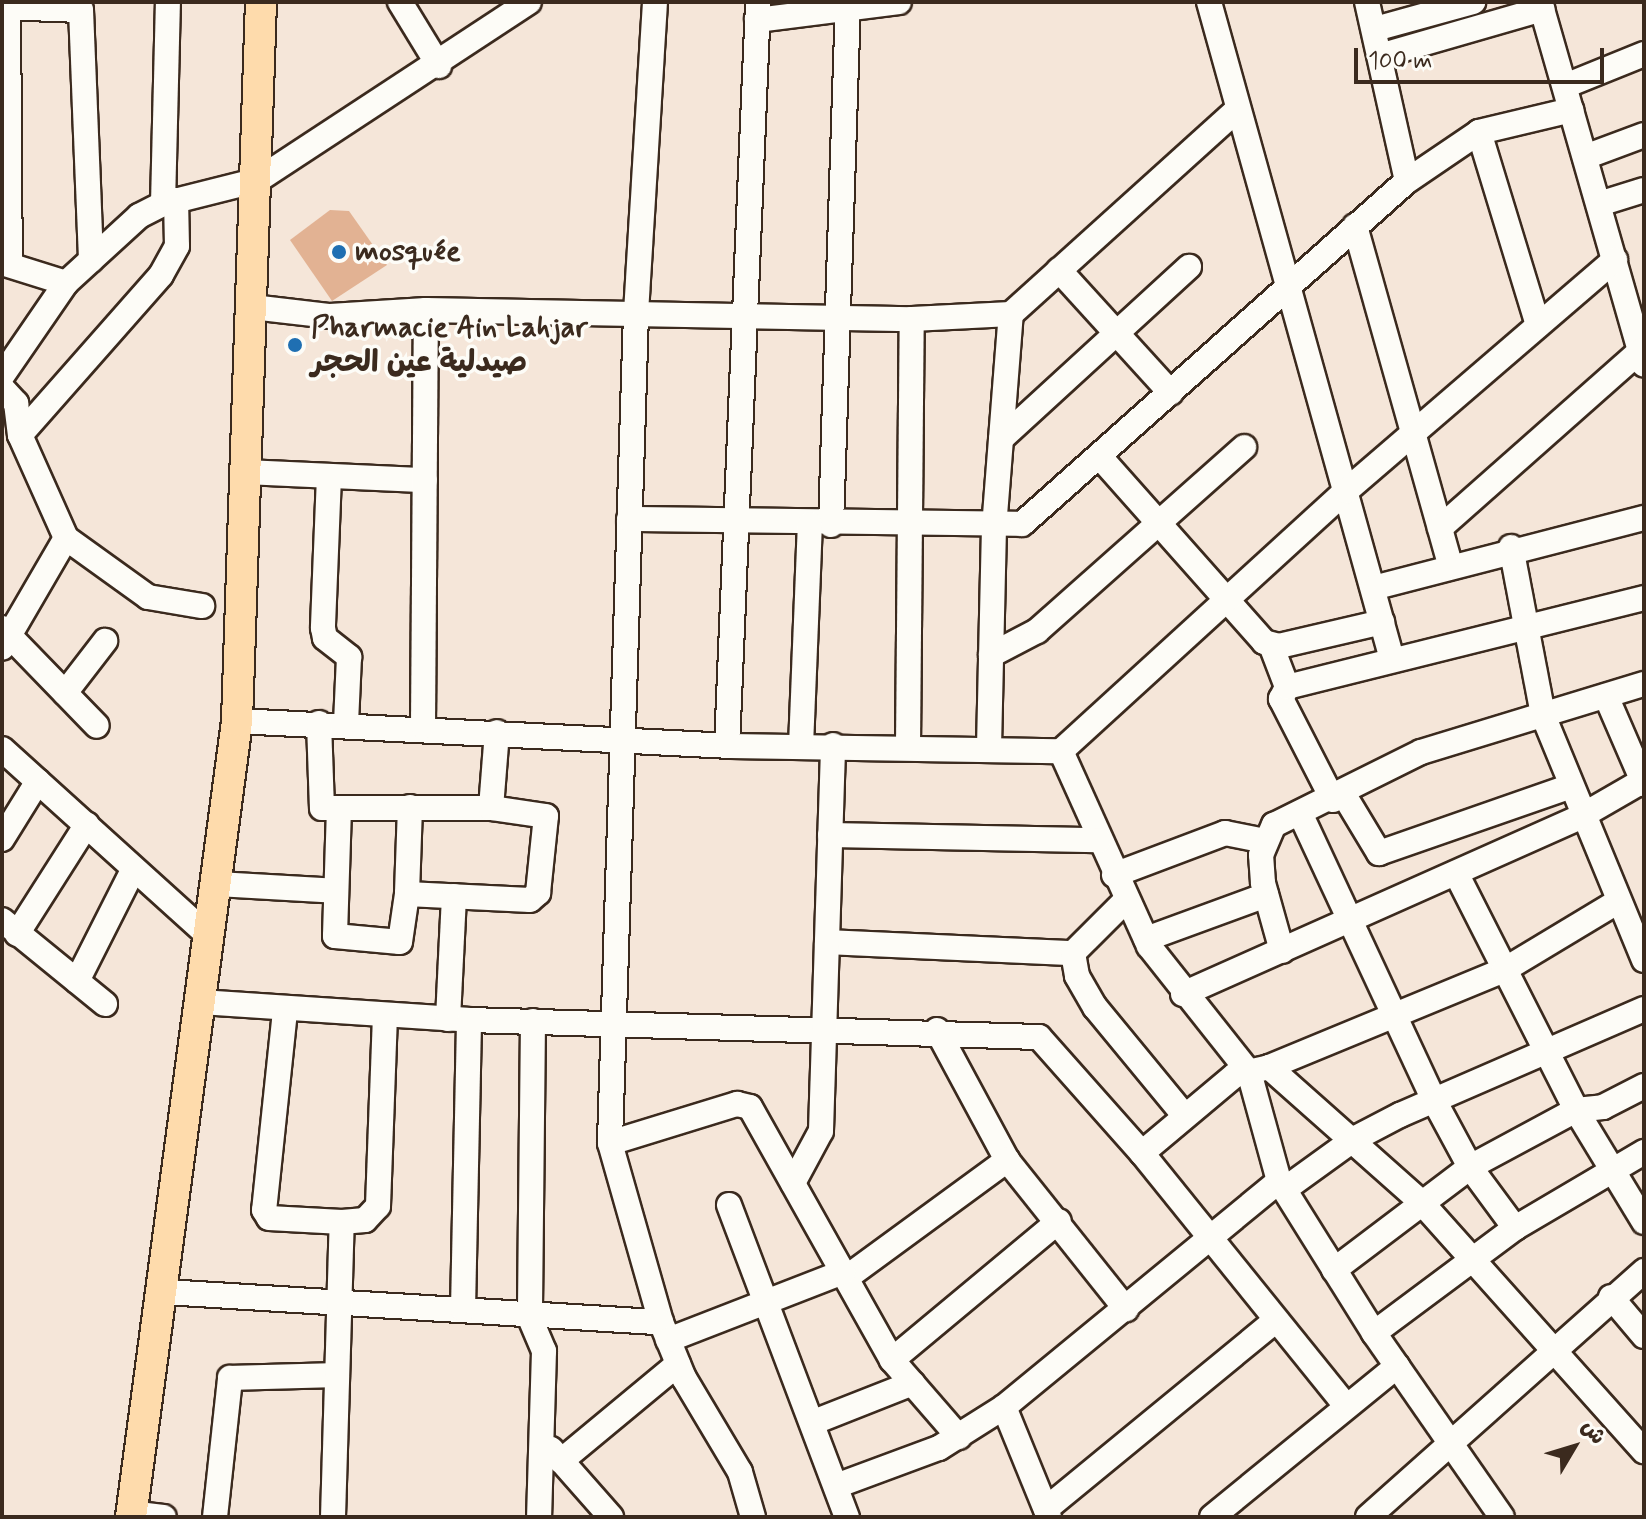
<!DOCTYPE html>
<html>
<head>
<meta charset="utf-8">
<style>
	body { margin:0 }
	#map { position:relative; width:1646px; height:1519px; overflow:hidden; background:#f5e6d9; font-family:Mynerve,"Playpen Sans Arabic",sans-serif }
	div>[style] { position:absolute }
	.building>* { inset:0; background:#e2b293 }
	.roads { filter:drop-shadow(2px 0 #3b2a1e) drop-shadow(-2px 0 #3b2a1e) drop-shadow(0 2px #3b2a1e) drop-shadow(0 -2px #3b2a1e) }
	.minor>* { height:24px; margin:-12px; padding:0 12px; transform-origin:12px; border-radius:12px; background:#fdfcf7 }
	.major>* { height:30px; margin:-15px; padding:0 15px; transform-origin:15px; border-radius:15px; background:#fedbac }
	.dots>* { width:22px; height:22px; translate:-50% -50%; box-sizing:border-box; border:4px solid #fdfcf7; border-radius:50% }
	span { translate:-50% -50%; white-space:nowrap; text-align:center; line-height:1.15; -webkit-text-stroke:7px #fdfcf7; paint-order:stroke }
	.poi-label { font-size:30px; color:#3b2a1e; font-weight:700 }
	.left { translate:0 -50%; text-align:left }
	.frame { position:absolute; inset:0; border:4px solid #3b2a1e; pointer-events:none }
	.north { position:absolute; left:1534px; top:1407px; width:80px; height:80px; -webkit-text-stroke:6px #fdfcf7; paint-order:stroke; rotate:52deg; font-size:22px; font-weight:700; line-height:32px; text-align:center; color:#3b2a1e }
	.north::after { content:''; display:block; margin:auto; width:28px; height:36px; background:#3b2a1e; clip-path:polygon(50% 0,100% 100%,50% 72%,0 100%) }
	.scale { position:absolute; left:1354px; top:48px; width:250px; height:36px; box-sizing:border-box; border:4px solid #3b2a1e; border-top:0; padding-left:10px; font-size:24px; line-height:28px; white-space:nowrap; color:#3b2a1e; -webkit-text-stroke:6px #fdfcf7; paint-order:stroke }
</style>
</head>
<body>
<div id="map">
	<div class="building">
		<div style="clip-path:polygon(330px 210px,349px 211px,387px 265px,332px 301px,290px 240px)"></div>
	</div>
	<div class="roads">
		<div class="minor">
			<div style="left:8px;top:2px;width:262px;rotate:89.6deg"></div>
			<div style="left:400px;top:2px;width:75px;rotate:58.6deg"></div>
			<div style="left:655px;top:2px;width:313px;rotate:93.5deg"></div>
			<div style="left:636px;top:314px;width:829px;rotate:91.8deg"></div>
			<div style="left:610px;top:1143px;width:186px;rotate:74.1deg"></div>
			<div style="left:661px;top:1322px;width:61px;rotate:67.7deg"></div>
			<div style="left:684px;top:1378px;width:109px;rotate:59.2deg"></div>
			<div style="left:740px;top:1472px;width:47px;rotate:73.9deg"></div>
			<div style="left:1209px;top:2px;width:682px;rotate:74.44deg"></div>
			<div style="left:1367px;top:2px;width:183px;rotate:77.4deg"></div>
			<div style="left:1540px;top:2px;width:377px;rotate:74deg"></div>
			<div style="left:2px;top:7px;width:79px;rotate:2.2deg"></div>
			<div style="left:81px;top:10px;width:250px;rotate:87.7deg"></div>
			<div style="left:757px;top:20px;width:143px;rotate:-7.2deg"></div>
			<div style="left:1375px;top:29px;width:102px;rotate:-15.4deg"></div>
			<div style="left:1383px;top:55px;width:166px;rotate:-16.1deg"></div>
			<div style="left:1565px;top:86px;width:85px;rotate:-22.1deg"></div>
			<div style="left:1479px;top:132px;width:202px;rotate:73deg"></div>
			<div style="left:1585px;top:157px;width:63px;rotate:-20.4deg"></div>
			<div style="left:163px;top:204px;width:202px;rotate:-88.6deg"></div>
			<div style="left:1599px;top:204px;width:47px;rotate:-17.3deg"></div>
			<div style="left:1355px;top:226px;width:352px;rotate:74.3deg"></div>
			<div style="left:2px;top:263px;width:67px;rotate:17.4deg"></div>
			<div style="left:1059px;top:270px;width:166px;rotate:47.7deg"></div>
			<div style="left:252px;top:307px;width:79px;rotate:6.6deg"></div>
			<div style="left:330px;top:316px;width:96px;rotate:-3.6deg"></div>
			<div style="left:426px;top:310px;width:486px;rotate:1.1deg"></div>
			<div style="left:912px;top:319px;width:99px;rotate:-2.9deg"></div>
			<div style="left:1011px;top:314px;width:306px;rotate:-42.1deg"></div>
			<div style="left:2px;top:376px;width:113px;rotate:-55.5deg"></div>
			<div style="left:66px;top:283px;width:99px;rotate:-42.5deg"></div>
			<div style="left:139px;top:216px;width:27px;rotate:-27deg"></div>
			<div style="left:163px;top:204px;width:98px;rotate:-14.2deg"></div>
			<div style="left:258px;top:180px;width:324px;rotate:-33.3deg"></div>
			<div style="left:2px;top:388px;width:21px;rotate:47deg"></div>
			<div style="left:16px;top:403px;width:32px;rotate:83deg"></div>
			<div style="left:20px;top:435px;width:113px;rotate:65.9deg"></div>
			<div style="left:66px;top:538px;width:127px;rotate:120.2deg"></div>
			<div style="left:20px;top:435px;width:213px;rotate:-48.6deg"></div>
			<div style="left:161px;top:275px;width:33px;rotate:-61deg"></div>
			<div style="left:177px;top:246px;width:46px;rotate:-91.2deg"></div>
			<div style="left:1001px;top:439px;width:255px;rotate:-42.5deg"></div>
			<div style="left:1100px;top:457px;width:247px;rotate:48.4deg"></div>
			<div style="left:1264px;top:642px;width:16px;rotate:15deg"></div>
			<div style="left:1279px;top:646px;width:106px;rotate:-13.1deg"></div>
			<div style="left:246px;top:472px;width:179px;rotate:2.6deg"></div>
			<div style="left:329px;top:476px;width:152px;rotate:92.3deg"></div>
			<div style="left:323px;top:628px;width:10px;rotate:79deg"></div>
			<div style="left:325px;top:638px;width:31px;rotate:38deg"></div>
			<div style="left:349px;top:657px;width:67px;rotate:92.6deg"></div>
			<div style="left:629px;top:519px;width:393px;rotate:0.7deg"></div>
			<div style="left:1022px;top:524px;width:516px;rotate:-41.7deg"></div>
			<div style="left:1407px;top:181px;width:87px;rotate:-34.2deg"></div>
			<div style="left:1479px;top:132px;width:95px;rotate:-13.4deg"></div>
			<div style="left:831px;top:525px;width:523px;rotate:-88.14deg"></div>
			<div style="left:1440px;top:528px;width:267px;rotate:-41.5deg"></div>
			<div style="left:66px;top:538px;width:101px;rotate:35.7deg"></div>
			<div style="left:148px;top:597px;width:55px;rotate:9.5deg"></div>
			<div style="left:1511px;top:547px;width:171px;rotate:79.2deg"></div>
			<div style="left:1543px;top:715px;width:265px;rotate:67.6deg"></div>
			<div style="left:1373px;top:588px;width:280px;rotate:-14.5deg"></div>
			<div style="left:2px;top:628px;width:136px;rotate:45.9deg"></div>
			<div style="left:1271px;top:645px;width:45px;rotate:69.1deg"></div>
			<div style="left:991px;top:655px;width:52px;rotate:-27.6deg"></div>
			<div style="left:1037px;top:631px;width:277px;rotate:-41.6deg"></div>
			<div style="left:65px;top:693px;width:66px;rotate:-52.4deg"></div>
			<div style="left:1606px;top:696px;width:96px;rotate:66.6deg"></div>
			<div style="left:237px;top:721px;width:491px;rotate:2.9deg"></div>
			<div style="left:727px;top:746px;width:334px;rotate:0.9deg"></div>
			<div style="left:1061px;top:751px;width:386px;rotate:-42.4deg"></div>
			<div style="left:1346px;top:491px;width:355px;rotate:-40.7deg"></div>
			<div style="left:319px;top:723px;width:85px;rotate:88deg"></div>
			<div style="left:322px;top:808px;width:169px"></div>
			<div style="left:491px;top:808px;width:76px;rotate:-85.5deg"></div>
			<div style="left:423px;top:726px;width:416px;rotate:-89.6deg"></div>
			<div style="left:727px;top:746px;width:745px;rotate:-87.61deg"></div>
			<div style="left:801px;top:746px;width:222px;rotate:-87.7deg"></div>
			<div style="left:908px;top:746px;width:427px;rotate:-89.5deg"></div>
			<div style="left:989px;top:747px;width:219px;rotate:-88.7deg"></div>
			<div style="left:994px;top:528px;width:215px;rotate:-85.5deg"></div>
			<div style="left:2px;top:749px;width:279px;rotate:42.1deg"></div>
			<div style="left:1061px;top:751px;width:214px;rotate:65.7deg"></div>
			<div style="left:1149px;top:946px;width:161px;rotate:51.6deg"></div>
			<div style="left:1249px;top:1072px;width:113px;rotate:74.6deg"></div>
			<div style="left:1279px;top:1181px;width:179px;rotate:58deg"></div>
			<div style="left:1374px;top:1333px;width:224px;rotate:55.2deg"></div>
			<div style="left:1344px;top:795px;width:68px;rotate:58.9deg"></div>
			<div style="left:1379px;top:853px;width:201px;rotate:-19.2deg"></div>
			<div style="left:1333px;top:800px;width:114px;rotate:-117.2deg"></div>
			<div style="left:1281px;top:699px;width:13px;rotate:-63deg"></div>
			<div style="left:1287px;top:687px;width:368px;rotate:-14deg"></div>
			<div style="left:410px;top:807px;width:87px;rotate:92deg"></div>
			<div style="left:407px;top:894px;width:123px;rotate:2.8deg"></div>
			<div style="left:530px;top:900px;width:11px;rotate:-41deg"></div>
			<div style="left:538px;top:893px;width:77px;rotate:-84.1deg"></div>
			<div style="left:546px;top:816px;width:56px;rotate:-171.7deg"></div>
			<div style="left:339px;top:808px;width:128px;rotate:91.8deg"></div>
			<div style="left:335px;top:936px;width:65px;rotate:5.3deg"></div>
			<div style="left:400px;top:942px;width:49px;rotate:-81.7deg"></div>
			<div style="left:1300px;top:813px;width:319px;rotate:65deg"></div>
			<div style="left:1435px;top:1102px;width:74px;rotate:61.7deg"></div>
			<div style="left:1470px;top:1167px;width:76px;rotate:53.6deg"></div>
			<div style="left:830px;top:835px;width:269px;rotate:1.1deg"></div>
			<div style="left:2px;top:839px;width:68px;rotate:-58.2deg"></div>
			<div style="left:1456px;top:873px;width:266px;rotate:63.1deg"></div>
			<div style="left:1576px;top:1110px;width:131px;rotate:58.7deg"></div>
			<div style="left:1114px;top:875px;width:119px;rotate:-20.7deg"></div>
			<div style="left:1225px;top:833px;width:41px;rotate:11.3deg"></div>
			<div style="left:216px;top:884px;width:120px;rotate:3.3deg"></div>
			<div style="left:2px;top:920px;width:133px;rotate:39.2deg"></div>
			<div style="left:17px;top:934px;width:130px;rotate:-57.5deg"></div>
			<div style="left:1146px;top:939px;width:128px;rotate:-20.1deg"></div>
			<div style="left:827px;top:942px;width:246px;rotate:2.6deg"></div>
			<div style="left:1073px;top:953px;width:74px;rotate:-45deg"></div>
			<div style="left:1282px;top:951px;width:71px;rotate:-105.6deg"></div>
			<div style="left:1263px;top:883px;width:28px;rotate:-94deg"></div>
			<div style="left:1261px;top:855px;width:33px;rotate:-67deg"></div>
			<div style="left:1274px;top:825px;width:164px;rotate:-26.4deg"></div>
			<div style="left:1421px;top:752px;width:233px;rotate:-17deg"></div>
			<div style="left:1073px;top:953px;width:23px;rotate:80deg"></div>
			<div style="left:1077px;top:976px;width:36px;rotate:60deg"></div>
			<div style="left:1095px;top:1007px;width:140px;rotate:50.5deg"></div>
			<div style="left:77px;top:981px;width:124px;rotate:-63.2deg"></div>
			<div style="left:1183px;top:994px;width:435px;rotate:-24deg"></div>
			<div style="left:1580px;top:817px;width:74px;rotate:-30deg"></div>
			<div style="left:201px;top:1002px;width:269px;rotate:3.8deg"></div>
			<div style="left:469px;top:1020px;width:570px;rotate:1.71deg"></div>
			<div style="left:1039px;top:1037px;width:155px;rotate:48.4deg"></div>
			<div style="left:1142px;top:1153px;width:325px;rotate:51.1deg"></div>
			<div style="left:285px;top:1011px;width:200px;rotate:96deg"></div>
			<div style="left:264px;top:1210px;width:9px;rotate:58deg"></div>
			<div style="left:269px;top:1218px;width:73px;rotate:3.1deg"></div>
			<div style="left:342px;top:1222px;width:23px;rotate:-5deg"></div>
			<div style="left:365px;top:1220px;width:19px;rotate:-47deg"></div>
			<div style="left:378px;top:1206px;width:191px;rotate:-87.9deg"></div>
			<div style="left:448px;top:1019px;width:123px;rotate:-87.2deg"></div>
			<div style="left:533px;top:1021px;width:297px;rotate:90.6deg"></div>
			<div style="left:530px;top:1318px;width:36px;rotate:67deg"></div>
			<div style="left:544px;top:1351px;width:166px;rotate:91.7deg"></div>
			<div style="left:937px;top:1030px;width:148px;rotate:61.7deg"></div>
			<div style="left:1007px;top:1160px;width:191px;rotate:51.4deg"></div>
			<div style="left:1269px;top:1067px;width:205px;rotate:41.6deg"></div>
			<div style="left:1422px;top:1203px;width:333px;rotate:48.2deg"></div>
			<div style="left:610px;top:1143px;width:133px;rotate:-17.1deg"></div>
			<div style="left:737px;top:1104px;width:13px;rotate:13deg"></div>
			<div style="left:750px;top:1107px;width:290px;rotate:60.7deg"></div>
			<div style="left:892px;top:1360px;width:102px;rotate:49deg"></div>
			<div style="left:1142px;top:1153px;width:121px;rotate:-40deg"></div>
			<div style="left:1235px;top:1075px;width:35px;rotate:-13deg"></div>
			<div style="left:1269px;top:1067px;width:254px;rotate:-22.4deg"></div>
			<div style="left:1504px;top:970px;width:132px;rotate:-31deg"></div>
			<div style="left:793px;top:1183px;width:59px;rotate:-61.7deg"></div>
			<div style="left:821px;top:1131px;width:386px;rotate:-88.2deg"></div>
			<div style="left:1285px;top:1189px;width:85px;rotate:-35.9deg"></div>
			<div style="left:1354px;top:1139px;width:52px;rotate:-27.6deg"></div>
			<div style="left:1400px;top:1115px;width:266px;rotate:-23.5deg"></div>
			<div style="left:729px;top:1205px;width:334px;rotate:69.3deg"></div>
			<div style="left:1334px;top:1270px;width:171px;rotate:-37.1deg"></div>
			<div style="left:1470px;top:1167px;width:120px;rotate:-28.3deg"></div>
			<div style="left:1576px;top:1110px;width:27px;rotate:-6deg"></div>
			<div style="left:1603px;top:1107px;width:46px;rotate:-27.1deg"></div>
			<div style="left:846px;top:1278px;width:200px;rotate:-36.2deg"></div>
			<div style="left:165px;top:1292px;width:497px;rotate:3.5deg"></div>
			<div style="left:1611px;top:1297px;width:51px;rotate:49.8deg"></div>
			<div style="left:463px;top:1309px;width:289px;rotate:-88.8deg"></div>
			<div style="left:1374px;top:1333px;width:176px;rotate:-36.7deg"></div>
			<div style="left:1515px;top:1228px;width:150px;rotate:-30.5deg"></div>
			<div style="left:668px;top:1340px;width:188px;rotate:-21.2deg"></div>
			<div style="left:892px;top:1360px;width:217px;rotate:-39.8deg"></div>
			<div style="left:1004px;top:1407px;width:119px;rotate:67.8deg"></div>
			<div style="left:814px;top:1422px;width:106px;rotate:-21.5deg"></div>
			<div style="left:551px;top:1449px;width:91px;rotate:48.6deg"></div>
			<div style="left:561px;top:1461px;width:152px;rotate:-39.7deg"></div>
			<div style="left:836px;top:1486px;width:110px;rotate:-20.3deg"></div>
			<div style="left:939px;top:1448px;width:77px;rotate:-32.2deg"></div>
			<div style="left:1004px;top:1407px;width:356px;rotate:-39.4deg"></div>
			<div style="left:1046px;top:1509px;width:296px;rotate:-39.4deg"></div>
			<div style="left:131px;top:1513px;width:33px;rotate:7deg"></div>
			<div style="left:215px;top:1517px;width:140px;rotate:-83.8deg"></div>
			<div style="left:230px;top:1378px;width:106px;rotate:-1.6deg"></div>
			<div style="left:333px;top:1517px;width:295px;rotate:-88.3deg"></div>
			<div style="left:1212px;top:1517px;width:239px;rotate:-39.2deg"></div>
			<div style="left:1368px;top:1517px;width:370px;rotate:-41.7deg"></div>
		</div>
		<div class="major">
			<div style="left:131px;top:1517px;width:803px;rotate:-82.41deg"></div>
			<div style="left:237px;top:721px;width:719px;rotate:-88.09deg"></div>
		</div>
	</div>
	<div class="dots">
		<div style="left:339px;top:252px;background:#1f6fb2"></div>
		<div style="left:295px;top:345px;background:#1f6fb2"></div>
	</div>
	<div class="poi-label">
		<span class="left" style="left:355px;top:252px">mosquée</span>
		<span class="left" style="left:311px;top:345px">Pharmacie Ain Lahjar<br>صيدلية عين الحجر</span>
	</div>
	<div class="frame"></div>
	<div class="north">ش</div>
	<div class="scale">100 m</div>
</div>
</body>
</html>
